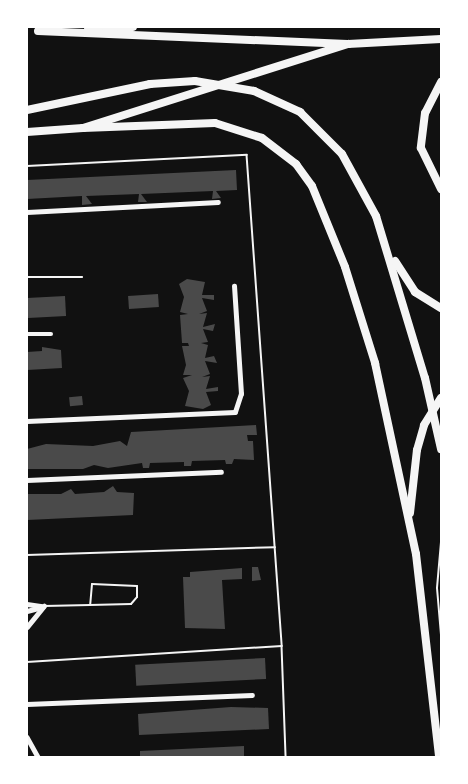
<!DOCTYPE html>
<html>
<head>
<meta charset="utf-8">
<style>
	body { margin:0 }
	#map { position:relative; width:468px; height:784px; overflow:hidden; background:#111; font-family:"Varela Round",sans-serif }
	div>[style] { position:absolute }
	.building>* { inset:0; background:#4a4a4a; transform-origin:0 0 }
	.path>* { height:1.5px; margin:-0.75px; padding:0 0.75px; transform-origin:0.75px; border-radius:0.75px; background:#f5f5f5 }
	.service>* { height:2px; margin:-1px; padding:0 1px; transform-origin:1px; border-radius:1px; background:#f5f5f5 }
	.minor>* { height:4.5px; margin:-2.25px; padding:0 2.25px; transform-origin:2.25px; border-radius:2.25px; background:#f5f5f5 }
	.primary>* { height:8px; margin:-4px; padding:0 4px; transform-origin:4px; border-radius:4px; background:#f5f5f5 }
	.trunk>* { height:8px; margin:-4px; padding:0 4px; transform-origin:4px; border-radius:4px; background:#f5f5f5 }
	span { translate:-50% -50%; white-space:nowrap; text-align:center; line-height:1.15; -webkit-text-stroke:4.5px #fff; paint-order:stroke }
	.frame { position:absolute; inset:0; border:28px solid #fff; pointer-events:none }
</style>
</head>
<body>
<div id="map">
	<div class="building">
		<div style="clip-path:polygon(236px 170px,237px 190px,216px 191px,221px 198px,212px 199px,213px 191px,141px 194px,147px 202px,138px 202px,139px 194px,86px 196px,92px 204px,82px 205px,82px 196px,27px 199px,27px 180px)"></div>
		<div style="clip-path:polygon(187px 279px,205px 282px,202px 295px,214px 295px,214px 300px,202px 298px,207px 311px,199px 314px,207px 313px,203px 327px,215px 324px,213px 331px,203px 329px,208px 342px,201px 343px,208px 345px,205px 358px,214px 356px,217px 363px,205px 361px,210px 374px,202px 377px,210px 376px,206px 389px,218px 387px,218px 391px,206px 392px,211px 405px,203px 409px,185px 406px,189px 391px,183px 378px,192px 375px,183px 375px,186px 365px,182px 346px,189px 346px,188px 343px,182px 343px,180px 315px,188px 314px,180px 312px,184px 297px,179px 284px)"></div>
		<div style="left:158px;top:294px;width:13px;height:30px;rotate:86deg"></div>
		<div style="left:65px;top:296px;width:20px;height:38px;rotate:87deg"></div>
		<div style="clip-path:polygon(42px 347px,61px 350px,62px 368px,27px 370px,27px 352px,42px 351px)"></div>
		<div style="left:82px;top:396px;width:9px;height:13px;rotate:84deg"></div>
		<div style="clip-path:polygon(256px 425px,257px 435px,247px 435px,248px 441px,253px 441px,254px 460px,234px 459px,232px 464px,226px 464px,225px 460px,192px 461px,191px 466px,184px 466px,184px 462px,150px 463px,149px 468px,143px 468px,142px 463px,108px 468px,94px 465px,83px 469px,27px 469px,27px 449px,46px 444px,93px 446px,120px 441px,127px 446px,131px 432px)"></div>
		<div style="clip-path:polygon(113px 486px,117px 492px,134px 493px,133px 515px,27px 520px,27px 494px,61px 494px,71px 489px,75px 494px,104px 492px)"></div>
		<div style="clip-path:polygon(252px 567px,258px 567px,261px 580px,252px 581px)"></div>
		<div style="clip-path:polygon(242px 568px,242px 579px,222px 580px,225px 629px,185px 628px,183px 577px,190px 577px,190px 572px)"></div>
		<div style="left:265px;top:658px;width:21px;height:130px;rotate:87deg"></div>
		<div style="clip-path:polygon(231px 707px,268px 708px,269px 729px,139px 735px,138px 714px)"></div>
		<div style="clip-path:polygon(244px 746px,244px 757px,140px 757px,140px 751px)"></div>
	</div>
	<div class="path">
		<div style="left:27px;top:166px;width:220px;rotate:-2.9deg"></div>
		<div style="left:247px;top:155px;width:492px;rotate:85.9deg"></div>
		<div style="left:282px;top:646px;width:111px;rotate:87.9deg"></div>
		<div style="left:27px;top:277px;width:55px"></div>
		<div style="left:27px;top:555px;width:248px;rotate:-1.8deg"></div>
		<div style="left:27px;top:662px;width:255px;rotate:-3.6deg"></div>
	</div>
	<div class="service">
		<div style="left:441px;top:542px;width:46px;rotate:95deg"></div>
		<div style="left:437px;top:588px;width:47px;rotate:85.1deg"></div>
		<div style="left:44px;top:606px;width:46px;rotate:-1.2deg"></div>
		<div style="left:90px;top:605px;width:41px;rotate:-1.4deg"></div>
		<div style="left:131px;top:604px;width:9px;rotate:-49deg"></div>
		<div style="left:137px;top:597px;width:11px;rotate:-90deg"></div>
		<div style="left:137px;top:586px;width:45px;rotate:-177.5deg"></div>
		<div style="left:92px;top:584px;width:21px;rotate:95deg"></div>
		<div style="left:54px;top:757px;width:51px"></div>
	</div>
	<div class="minor">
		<div style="left:27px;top:212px;width:191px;rotate:-3deg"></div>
		<div style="left:27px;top:334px;width:24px"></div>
		<div style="left:27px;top:421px;width:208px;rotate:-2.5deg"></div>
		<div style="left:235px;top:412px;width:19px;rotate:-72deg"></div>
		<div style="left:241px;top:394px;width:108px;rotate:-93.7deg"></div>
		<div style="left:27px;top:480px;width:194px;rotate:-2.4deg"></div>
		<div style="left:27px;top:604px;width:15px;rotate:8deg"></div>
		<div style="left:27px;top:611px;width:16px;rotate:-15deg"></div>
		<div style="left:27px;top:627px;width:27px;rotate:-51deg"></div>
		<div style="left:27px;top:704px;width:225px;rotate:-2.3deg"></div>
		<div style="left:27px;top:737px;width:23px;rotate:61deg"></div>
	</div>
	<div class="primary">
		<div style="left:441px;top:82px;width:35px;rotate:117deg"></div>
		<div style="left:425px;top:113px;width:35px;rotate:97deg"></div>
		<div style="left:421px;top:148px;width:46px;rotate:64deg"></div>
		<div style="left:27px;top:110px;width:126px;rotate:-11.9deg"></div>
		<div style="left:150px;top:84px;width:45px;rotate:-3.8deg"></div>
		<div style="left:195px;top:81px;width:60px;rotate:9.6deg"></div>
		<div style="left:254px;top:91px;width:51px;rotate:24.5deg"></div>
		<div style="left:300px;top:112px;width:59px;rotate:45deg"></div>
		<div style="left:342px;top:154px;width:71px;rotate:61.3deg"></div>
		<div style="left:376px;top:216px;width:169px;rotate:73.2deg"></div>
		<div style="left:425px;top:378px;width:73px;rotate:77.3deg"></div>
		<div style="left:83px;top:128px;width:132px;rotate:-2.2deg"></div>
		<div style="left:215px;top:123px;width:49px;rotate:17.7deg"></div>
		<div style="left:262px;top:138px;width:43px;rotate:37.4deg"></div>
		<div style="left:296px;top:164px;width:27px;rotate:54deg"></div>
		<div style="left:312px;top:186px;width:87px;rotate:67.8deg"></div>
		<div style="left:345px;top:267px;width:101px;rotate:72.6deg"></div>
		<div style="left:375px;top:363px;width:195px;rotate:77.9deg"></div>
		<div style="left:416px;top:554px;width:204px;rotate:83.5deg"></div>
		<div style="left:27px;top:132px;width:56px;rotate:-4.1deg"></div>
		<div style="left:83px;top:128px;width:278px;rotate:-17.6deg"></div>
		<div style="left:348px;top:44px;width:93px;rotate:-3.1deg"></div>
		<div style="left:395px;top:261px;width:37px;rotate:57deg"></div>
		<div style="left:415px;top:292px;width:31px;rotate:32deg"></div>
		<div style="left:410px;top:513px;width:63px;rotate:-83.7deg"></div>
		<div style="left:417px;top:450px;width:26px;rotate:-74deg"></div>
		<div style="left:424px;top:425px;width:32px;rotate:-58deg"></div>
	</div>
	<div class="trunk">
		<div style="left:88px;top:29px;width:45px;rotate:-2.5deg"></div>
		<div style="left:38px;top:31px;width:310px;rotate:2.4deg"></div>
	</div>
	<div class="frame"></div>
</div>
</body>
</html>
